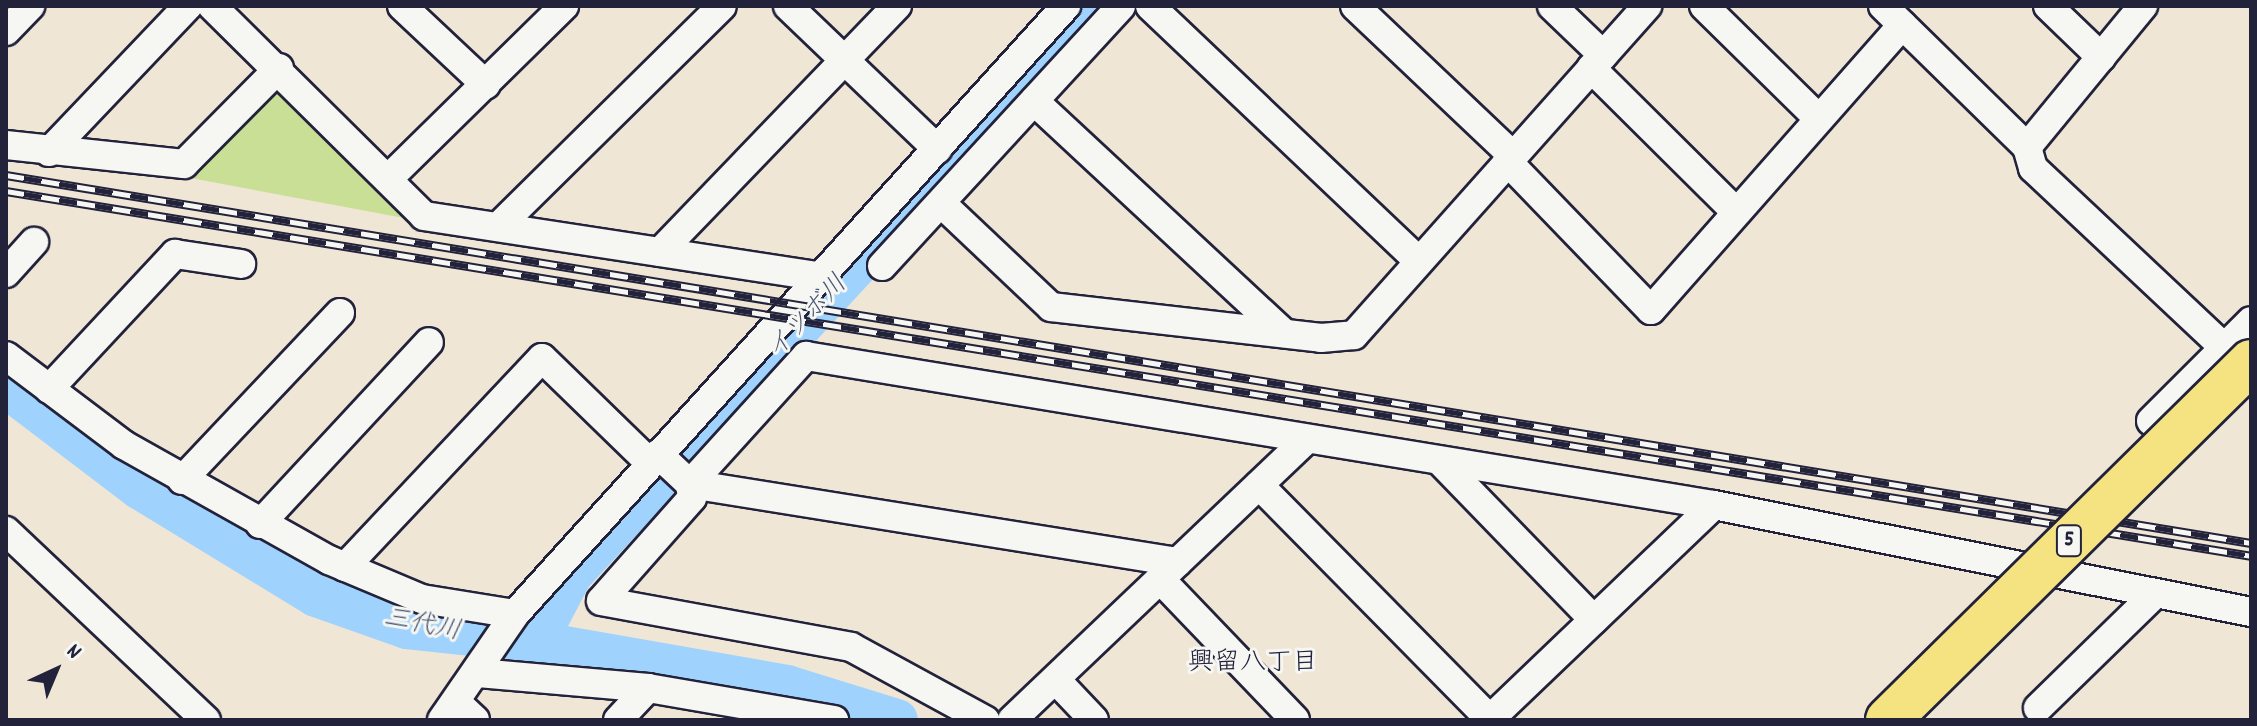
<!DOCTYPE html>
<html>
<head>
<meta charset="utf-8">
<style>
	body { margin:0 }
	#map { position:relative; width:2257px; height:726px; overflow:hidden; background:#f0e6d6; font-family:Dekko,"Klee One",sans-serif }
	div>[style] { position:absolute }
	.green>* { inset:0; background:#c8df95 }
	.river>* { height:42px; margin:-21px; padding:0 21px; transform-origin:21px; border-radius:21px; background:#9fd2fd }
	.roads { filter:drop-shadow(2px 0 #22223b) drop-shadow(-2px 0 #22223b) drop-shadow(0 2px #22223b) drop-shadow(0 -2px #22223b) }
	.street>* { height:28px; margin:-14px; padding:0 14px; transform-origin:14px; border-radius:14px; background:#f6f6f2 }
	.rail>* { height:9px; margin-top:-4.5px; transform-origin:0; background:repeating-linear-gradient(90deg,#f6f6f2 0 18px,#22223b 0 36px); box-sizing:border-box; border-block:2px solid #22223b }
	.bridges { filter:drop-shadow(2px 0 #22223b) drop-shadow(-2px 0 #22223b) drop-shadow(0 2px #22223b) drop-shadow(0 -2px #22223b) }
	.primary-bridge>* { height:44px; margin:-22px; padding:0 22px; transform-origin:22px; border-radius:22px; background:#f5e382 }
	span { translate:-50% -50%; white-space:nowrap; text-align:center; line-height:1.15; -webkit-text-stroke:6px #f6f6f2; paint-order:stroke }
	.shield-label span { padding:2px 6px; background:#f6f6f2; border:2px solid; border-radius:6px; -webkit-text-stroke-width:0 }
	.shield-label { font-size:22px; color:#22223b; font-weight:700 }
	.water-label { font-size:26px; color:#485775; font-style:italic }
	.neighbourhood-label { font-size:26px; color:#22223b }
	.frame { position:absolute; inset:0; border:8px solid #22223b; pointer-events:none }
	.north { position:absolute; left:16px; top:630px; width:80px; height:80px; -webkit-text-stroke:6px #f6f6f2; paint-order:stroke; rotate:44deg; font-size:22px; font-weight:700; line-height:32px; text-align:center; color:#22223b }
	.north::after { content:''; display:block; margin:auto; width:28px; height:36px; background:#22223b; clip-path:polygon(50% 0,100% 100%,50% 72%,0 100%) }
</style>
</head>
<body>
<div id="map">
	<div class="green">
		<div style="clip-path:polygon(280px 82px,420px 221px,185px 177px)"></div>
	</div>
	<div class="river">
		<div style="left:6px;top:387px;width:167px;rotate:37.2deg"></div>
		<div style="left:139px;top:488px;width:207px;rotate:31.4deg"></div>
		<div style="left:316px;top:596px;width:96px;rotate:19.4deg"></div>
		<div style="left:407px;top:628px;width:130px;rotate:6.2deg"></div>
		<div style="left:536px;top:642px;width:255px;rotate:9.9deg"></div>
		<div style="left:787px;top:686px;width:115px;rotate:17.2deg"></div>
		<div style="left:536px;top:642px;width:76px;rotate:-62.4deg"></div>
		<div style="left:571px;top:575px;width:775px;rotate:-47.25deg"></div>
	</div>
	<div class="roads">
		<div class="street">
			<div style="left:212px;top:6px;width:298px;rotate:44.7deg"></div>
			<div style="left:424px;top:216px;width:402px;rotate:8.7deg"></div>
			<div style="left:402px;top:6px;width:115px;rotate:43.2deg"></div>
			<div style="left:788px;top:6px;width:207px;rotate:43.8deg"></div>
			<div style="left:1150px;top:6px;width:369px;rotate:43.5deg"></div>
			<div style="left:1355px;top:6px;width:216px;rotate:43.5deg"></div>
			<div style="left:1552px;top:6px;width:71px;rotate:43.9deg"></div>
			<div style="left:1704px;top:6px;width:158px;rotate:44.5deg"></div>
			<div style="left:1883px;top:6px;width:202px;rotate:44.4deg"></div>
			<div style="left:2027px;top:147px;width:22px;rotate:74deg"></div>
			<div style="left:2033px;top:168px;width:299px;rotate:43.2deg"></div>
			<div style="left:2048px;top:6px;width:74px;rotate:43.9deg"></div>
			<div style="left:6px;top:31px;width:35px;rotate:-46deg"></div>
			<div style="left:1591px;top:68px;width:203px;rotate:44.8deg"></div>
			<div style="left:1034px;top:101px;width:341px;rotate:42.9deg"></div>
			<div style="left:6px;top:145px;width:179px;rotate:6.1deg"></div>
			<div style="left:184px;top:164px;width:135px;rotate:-45.3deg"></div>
			<div style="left:2027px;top:147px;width:183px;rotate:-50.6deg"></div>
			<div style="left:49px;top:152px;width:202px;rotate:-46.4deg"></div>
			<div style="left:1507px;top:161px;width:207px;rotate:46deg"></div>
			<div style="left:1651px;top:310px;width:380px;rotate:-48.6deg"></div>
			<div style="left:388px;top:179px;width:247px;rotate:-44.5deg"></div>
			<div style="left:941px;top:203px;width:151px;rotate:43.4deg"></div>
			<div style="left:1051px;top:307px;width:272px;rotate:6.5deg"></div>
			<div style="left:1321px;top:338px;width:33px;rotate:-5deg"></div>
			<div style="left:1354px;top:335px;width:441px;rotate:-48.3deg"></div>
			<div style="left:501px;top:224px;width:310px;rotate:-44.6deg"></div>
			<div style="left:660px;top:252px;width:342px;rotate:-46.1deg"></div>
			<div style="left:882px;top:266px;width:353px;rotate:-47.4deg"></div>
			<div style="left:6px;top:273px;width:42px;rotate:-47.9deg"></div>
			<div style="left:6px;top:356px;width:148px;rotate:37deg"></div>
			<div style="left:124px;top:445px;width:235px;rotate:29.3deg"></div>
			<div style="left:329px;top:560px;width:101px;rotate:22.8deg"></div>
			<div style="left:422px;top:599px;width:94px;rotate:9.2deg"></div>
			<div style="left:49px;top:389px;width:185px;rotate:-47deg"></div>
			<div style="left:175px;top:254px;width:67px;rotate:8.6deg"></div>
			<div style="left:2151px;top:421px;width:141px;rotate:-45deg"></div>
			<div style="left:658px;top:454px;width:44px;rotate:43.2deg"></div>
			<div style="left:690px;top:484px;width:14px;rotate:82deg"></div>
			<div style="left:692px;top:498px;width:137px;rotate:131.5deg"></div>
			<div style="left:601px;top:601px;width:254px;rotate:10.4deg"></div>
			<div style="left:851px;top:647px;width:153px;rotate:28.6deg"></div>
			<div style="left:1440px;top:461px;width:221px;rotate:45.9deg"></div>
			<div style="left:182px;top:480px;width:230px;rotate:-46.6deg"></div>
			<div style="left:690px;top:484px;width:173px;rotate:-47.8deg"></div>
			<div style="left:806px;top:356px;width:920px;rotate:9.32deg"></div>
			<div style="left:1714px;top:505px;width:548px;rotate:11.27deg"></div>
			<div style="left:690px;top:484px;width:494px;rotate:9.1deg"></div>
			<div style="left:1259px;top:485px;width:329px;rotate:45.4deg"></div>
			<div style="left:260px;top:524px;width:248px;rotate:-47.1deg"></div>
			<div style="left:6px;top:531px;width:275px;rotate:43.4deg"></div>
			<div style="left:345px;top:567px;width:287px;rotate:-46.7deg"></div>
			<div style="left:542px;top:358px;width:151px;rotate:44.2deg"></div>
			<div style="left:1160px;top:579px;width:195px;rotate:46.2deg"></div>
			<div style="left:478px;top:673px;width:171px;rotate:5deg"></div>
			<div style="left:648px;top:688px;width:189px;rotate:9.8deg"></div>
			<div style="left:1056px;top:680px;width:55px;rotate:46.5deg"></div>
			<div style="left:456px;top:702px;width:26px;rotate:43deg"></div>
			<div style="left:2038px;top:708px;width:163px;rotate:-44.3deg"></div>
			<div style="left:442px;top:720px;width:129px;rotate:-55.4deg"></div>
			<div style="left:515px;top:614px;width:821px;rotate:-47.82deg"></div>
			<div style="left:618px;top:720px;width:44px;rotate:-46.8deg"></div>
			<div style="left:1012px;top:720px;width:407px;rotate:-43.6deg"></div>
			<div style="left:1489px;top:720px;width:311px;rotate:-43.7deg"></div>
		</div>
	</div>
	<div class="rail">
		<div style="left:6px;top:175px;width:2275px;rotate:9.31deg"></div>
		<div style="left:6px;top:191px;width:2274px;rotate:9.23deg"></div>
	</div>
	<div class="bridges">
		<div class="primary-bridge">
			<div style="left:1888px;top:720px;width:510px;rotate:-44.6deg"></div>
		</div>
	</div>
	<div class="shield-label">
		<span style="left:2069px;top:541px">5</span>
	</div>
	<div class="water-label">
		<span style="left:808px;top:318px;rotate:-47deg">イツボ川</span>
		<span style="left:422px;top:626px;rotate:11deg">三代川</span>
	</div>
	<div class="neighbourhood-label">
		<span style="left:1253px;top:664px">興留八丁目</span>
	</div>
	<div class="frame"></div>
	<div class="north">N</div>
</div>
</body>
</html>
